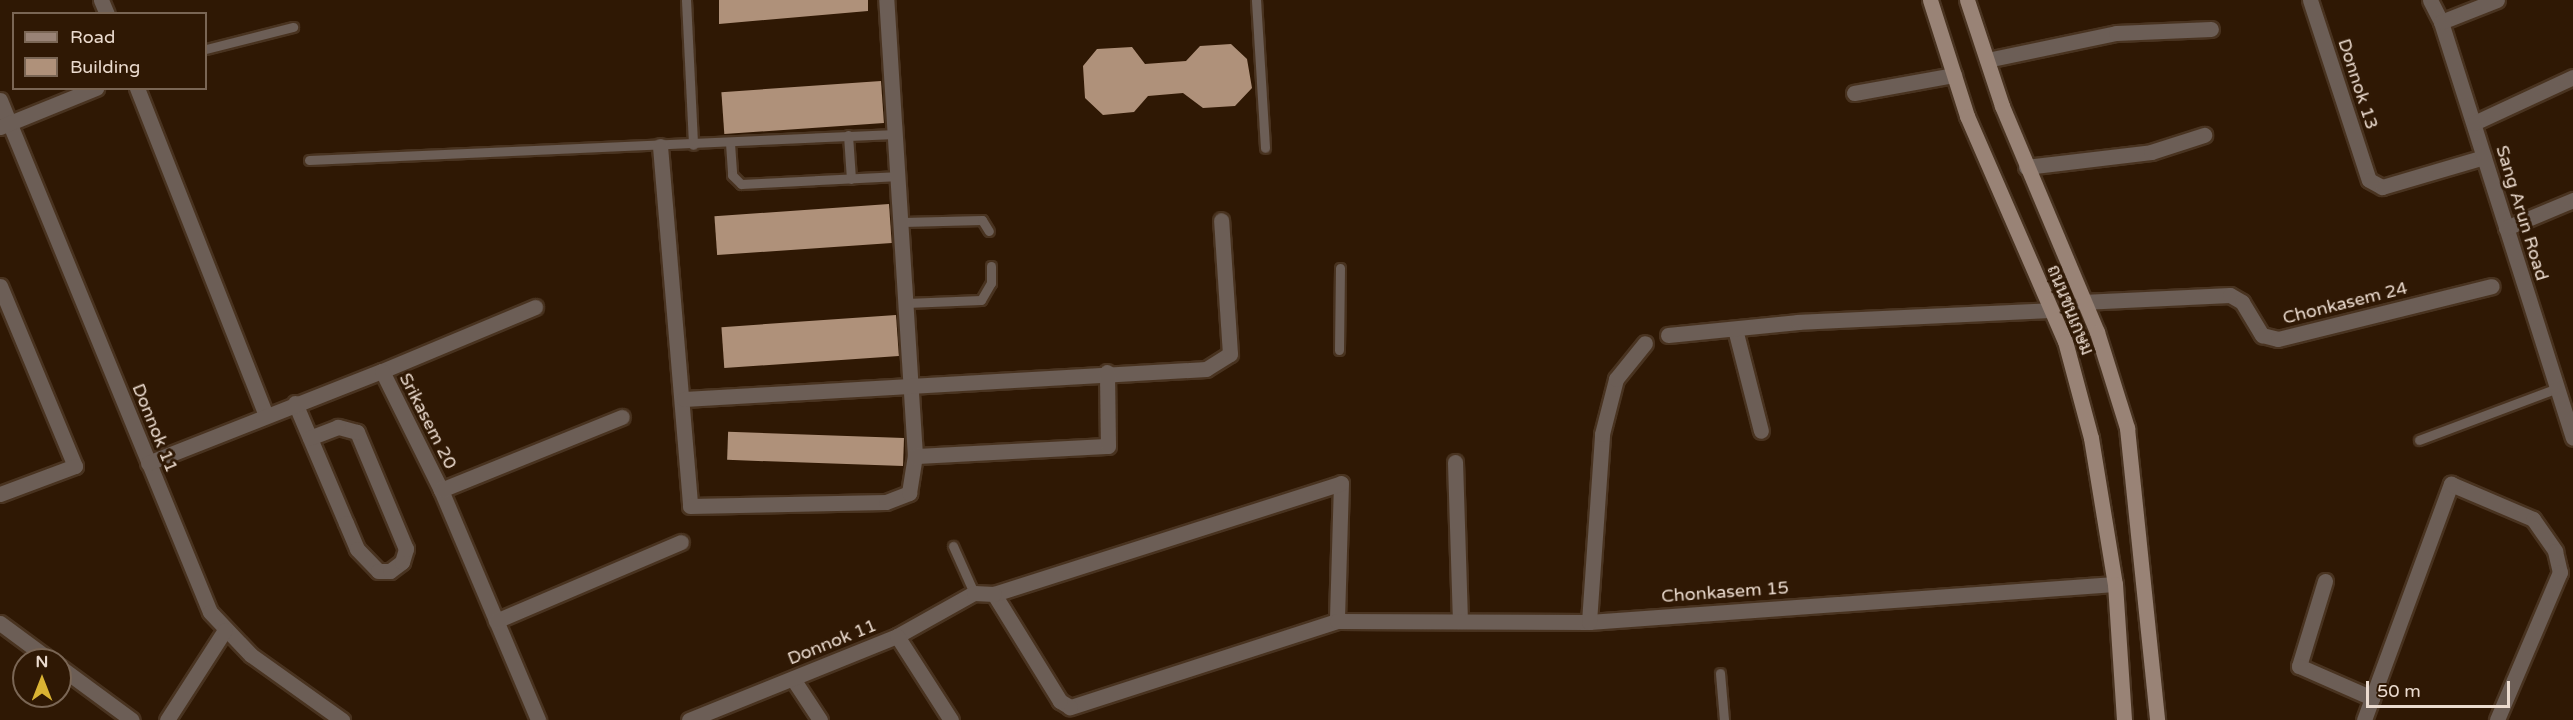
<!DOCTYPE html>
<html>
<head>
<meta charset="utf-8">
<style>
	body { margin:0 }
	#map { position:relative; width:2573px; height:720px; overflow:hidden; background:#2f1804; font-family:"Varela Round",Sarabun,sans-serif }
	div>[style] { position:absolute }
	.building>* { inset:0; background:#af917a; transform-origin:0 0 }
	.roads { filter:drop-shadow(2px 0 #493320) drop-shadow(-2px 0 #493320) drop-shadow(0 2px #493320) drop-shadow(0 -2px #493320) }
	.service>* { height:9px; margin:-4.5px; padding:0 4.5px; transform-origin:4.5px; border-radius:4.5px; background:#6c5e56 }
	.minor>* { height:15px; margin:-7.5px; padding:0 7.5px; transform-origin:7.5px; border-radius:7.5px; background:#6c5e56 }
	.secondary>* { height:15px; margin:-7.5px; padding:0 7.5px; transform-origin:7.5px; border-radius:7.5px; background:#998376 }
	span { translate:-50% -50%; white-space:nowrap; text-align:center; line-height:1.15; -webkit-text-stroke:6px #2f1804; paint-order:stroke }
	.street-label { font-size:18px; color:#ebdbcf }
	.legend { position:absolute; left:12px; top:12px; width:195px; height:78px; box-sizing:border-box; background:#2f1804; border:2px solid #7a6655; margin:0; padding:8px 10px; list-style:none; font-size:18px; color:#ebdbcf }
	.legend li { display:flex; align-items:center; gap:12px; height:30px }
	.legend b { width:30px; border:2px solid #7a6655 }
	.north { position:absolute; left:12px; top:648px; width:60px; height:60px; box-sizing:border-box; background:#2f1804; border:2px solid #7a6655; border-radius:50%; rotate:0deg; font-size:16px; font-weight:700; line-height:24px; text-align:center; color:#ebdbcf }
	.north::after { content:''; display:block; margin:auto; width:21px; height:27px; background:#dab333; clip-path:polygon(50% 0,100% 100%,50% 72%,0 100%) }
	.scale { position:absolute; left:2366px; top:681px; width:144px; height:27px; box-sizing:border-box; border:3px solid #ebdbcf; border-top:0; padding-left:8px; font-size:18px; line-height:21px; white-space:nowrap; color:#ebdbcf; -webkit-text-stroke:4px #2f1804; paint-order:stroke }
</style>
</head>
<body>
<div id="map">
	<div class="building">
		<div style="clip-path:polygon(719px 0,868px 0,868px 11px,719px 24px)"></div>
		<div style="clip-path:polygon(1231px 44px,1247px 59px,1252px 88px,1235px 106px,1203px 108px,1183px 93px,1148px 96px,1134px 112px,1103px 115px,1085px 98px,1083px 66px,1097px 49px,1132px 47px,1145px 64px,1186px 61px,1200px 46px)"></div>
		<div style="left:881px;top:81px;width:42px;height:160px;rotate:86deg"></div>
		<div style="left:889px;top:204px;width:39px;height:175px;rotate:86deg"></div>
		<div style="left:896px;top:315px;width:41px;height:175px;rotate:86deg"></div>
		<div style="left:904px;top:438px;width:28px;height:176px;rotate:92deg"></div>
	</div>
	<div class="roads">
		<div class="service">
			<div style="left:686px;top:0;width:145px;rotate:87.2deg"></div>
			<div style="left:1256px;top:0;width:148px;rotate:86.5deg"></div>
			<div style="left:206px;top:49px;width:90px;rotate:-14.2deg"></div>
			<div style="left:848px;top:135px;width:44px;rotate:86.1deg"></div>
			<div style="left:730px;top:143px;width:32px;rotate:86deg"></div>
			<div style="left:732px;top:175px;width:13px;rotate:45deg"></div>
			<div style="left:741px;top:184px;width:159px;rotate:-2.9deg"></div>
			<div style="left:309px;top:160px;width:587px;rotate:-2.54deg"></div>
			<div style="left:903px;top:222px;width:79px;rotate:-1.5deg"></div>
			<div style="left:982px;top:220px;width:13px;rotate:58deg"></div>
			<div style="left:906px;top:303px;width:75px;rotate:-2.3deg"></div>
			<div style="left:981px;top:300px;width:20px;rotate:-60deg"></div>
			<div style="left:991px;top:283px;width:17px;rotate:-90deg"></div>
			<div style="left:1339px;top:350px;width:82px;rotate:-89.3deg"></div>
			<div style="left:2419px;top:440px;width:147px;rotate:-20.6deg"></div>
			<div style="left:953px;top:546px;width:51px;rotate:65.9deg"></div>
			<div style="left:1720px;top:673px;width:47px;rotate:85.1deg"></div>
		</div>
		<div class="minor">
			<div style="left:101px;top:0;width:15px;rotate:67deg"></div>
			<div style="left:2310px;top:0;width:189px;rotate:71.9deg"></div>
			<div style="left:2369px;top:180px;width:15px;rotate:28deg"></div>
			<div style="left:2382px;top:187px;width:106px;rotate:-16.4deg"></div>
			<div style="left:2430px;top:0;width:25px;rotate:63deg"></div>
			<div style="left:2441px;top:22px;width:436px;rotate:72.4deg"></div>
			<div style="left:2441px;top:22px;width:60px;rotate:-21.4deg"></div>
			<div style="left:1987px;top:60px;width:132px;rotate:-11.8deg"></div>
			<div style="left:2116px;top:33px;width:95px;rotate:-2.4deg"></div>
			<div style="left:137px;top:88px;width:352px;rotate:68.5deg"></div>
			<div style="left:1854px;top:93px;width:102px;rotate:-10.2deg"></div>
			<div style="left:0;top:100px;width:553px;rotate:67.7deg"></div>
			<div style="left:210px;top:612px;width:59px;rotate:46.4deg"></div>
			<div style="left:251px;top:655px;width:112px;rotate:35.5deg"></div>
			<div style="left:2474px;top:123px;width:109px;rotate:-24.9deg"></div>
			<div style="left:0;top:127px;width:104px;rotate:-22.1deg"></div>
			<div style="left:660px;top:146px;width:361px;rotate:85.2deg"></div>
			<div style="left:690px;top:506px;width:196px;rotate:-1.2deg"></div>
			<div style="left:886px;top:502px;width:25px;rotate:-21deg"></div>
			<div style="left:909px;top:493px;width:37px;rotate:-81deg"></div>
			<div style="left:915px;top:456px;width:457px;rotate:-93.6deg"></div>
			<div style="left:2026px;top:167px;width:126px;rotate:-6.8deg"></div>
			<div style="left:2151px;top:152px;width:56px;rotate:-17.8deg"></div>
			<div style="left:2506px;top:228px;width:73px;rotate:-22.7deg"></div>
			<div style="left:0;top:286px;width:195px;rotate:67.4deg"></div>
			<div style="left:75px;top:466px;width:80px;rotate:159.5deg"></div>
			<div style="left:2082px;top:302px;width:148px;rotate:-2.7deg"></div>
			<div style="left:2230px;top:295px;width:14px;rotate:30deg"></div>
			<div style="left:2242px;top:302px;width:39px;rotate:59deg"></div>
			<div style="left:2262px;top:335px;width:16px;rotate:14deg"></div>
			<div style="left:2278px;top:339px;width:220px;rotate:-13.9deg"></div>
			<div style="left:1735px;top:329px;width:105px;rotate:75.7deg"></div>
			<div style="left:1668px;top:335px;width:131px;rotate:-5.7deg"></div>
			<div style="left:1798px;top:322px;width:250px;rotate:-2.7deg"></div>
			<div style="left:382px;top:371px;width:166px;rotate:-22.7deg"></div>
			<div style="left:684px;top:399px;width:523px;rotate:-3.29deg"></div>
			<div style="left:1206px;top:369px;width:28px;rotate:-32deg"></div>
			<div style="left:1230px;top:354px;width:134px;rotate:-93.8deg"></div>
			<div style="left:295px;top:403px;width:130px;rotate:67deg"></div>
			<div style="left:346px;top:523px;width:28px;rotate:67deg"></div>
			<div style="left:357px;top:549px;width:30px;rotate:46deg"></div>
			<div style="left:378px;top:571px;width:12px"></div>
			<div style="left:390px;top:571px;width:15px;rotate:-37deg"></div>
			<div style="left:402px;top:562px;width:14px;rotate:-73deg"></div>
			<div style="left:406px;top:549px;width:127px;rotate:-112.7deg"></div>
			<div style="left:357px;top:432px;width:20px;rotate:-165deg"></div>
			<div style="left:338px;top:427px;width:30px;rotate:159deg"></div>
			<div style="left:915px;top:456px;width:193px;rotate:-3deg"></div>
			<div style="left:1108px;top:446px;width:74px;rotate:-90.8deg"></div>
			<div style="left:1455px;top:462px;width:159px;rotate:88.2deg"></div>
			<div style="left:148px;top:463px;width:251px;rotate:-21.5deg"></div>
			<div style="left:382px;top:371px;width:133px;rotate:63.6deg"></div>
			<div style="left:441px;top:490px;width:250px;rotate:67.1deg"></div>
			<div style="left:1341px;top:483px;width:138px;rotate:91.7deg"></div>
			<div style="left:1337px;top:621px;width:281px;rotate:162.1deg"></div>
			<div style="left:1070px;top:707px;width:12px;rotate:-149deg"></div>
			<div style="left:1060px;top:701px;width:126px;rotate:-121.7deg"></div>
			<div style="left:994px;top:594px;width:364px;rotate:-17.7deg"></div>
			<div style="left:441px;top:490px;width:195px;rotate:-22deg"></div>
			<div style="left:2325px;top:581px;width:89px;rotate:107deg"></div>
			<div style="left:2299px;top:666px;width:80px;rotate:23.7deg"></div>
			<div style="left:496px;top:621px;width:201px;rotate:-23.1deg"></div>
			<div style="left:1337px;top:621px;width:252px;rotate:0.2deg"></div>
			<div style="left:1589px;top:622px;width:527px;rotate:-4.13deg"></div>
			<div style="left:1589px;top:622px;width:188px;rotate:-86deg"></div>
			<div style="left:1602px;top:434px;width:57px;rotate:-75.7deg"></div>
			<div style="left:1616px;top:379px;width:46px;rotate:-51.1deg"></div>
			<div style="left:0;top:623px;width:62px;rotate:36.5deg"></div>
			<div style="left:897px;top:636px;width:88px;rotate:-29.2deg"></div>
			<div style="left:974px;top:593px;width:20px;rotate:3deg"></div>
			<div style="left:60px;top:667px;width:89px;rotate:36.4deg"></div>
			<div style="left:793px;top:679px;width:49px;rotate:56.6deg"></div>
			<div style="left:167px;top:720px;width:107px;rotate:-57.2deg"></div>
			<div style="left:689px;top:720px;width:224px;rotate:-22deg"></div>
			<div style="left:897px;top:636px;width:100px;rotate:57.3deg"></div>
			<div style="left:2364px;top:720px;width:252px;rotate:-69.8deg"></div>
			<div style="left:2451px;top:484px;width:89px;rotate:23.1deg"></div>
			<div style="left:2533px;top:519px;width:39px;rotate:55deg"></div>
			<div style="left:2555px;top:551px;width:22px;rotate:77deg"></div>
			<div style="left:2560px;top:572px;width:161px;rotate:113.1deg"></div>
		</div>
		<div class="secondary">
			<div style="left:1930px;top:0;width:122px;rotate:72.3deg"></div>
			<div style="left:1967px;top:116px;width:245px;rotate:66.5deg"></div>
			<div style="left:2065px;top:341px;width:100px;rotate:75deg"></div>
			<div style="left:2091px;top:438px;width:148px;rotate:80.7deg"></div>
			<div style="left:2115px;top:584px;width:136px;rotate:86.2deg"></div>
			<div style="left:1967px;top:0;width:112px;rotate:71.7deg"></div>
			<div style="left:2002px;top:106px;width:245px;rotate:67.2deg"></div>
			<div style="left:2097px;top:332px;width:101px;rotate:72.6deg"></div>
			<div style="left:2127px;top:428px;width:294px;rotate:84.1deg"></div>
		</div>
	</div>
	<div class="street-label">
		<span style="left:2358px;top:84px;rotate:72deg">Donnok 13</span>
		<span style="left:2522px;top:213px;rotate:73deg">Sang Arun Road</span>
		<span style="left:2345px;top:303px;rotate:-14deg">Chonkasem 24</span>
		<span style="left:2070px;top:310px;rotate:68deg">ถนนชนเกษม</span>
		<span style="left:428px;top:421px;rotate:63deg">Srikasem 20</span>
		<span style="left:155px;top:428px;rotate:68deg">Donnok 11</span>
		<span style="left:1725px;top:592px;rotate:-4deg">Chonkasem 15</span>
		<span style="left:832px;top:642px;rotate:-22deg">Donnok 11</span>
	</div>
	<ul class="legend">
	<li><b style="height:8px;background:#998376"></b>Road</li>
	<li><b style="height:16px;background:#af917a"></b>Building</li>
	</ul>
	<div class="north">N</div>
	<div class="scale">50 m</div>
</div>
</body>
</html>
